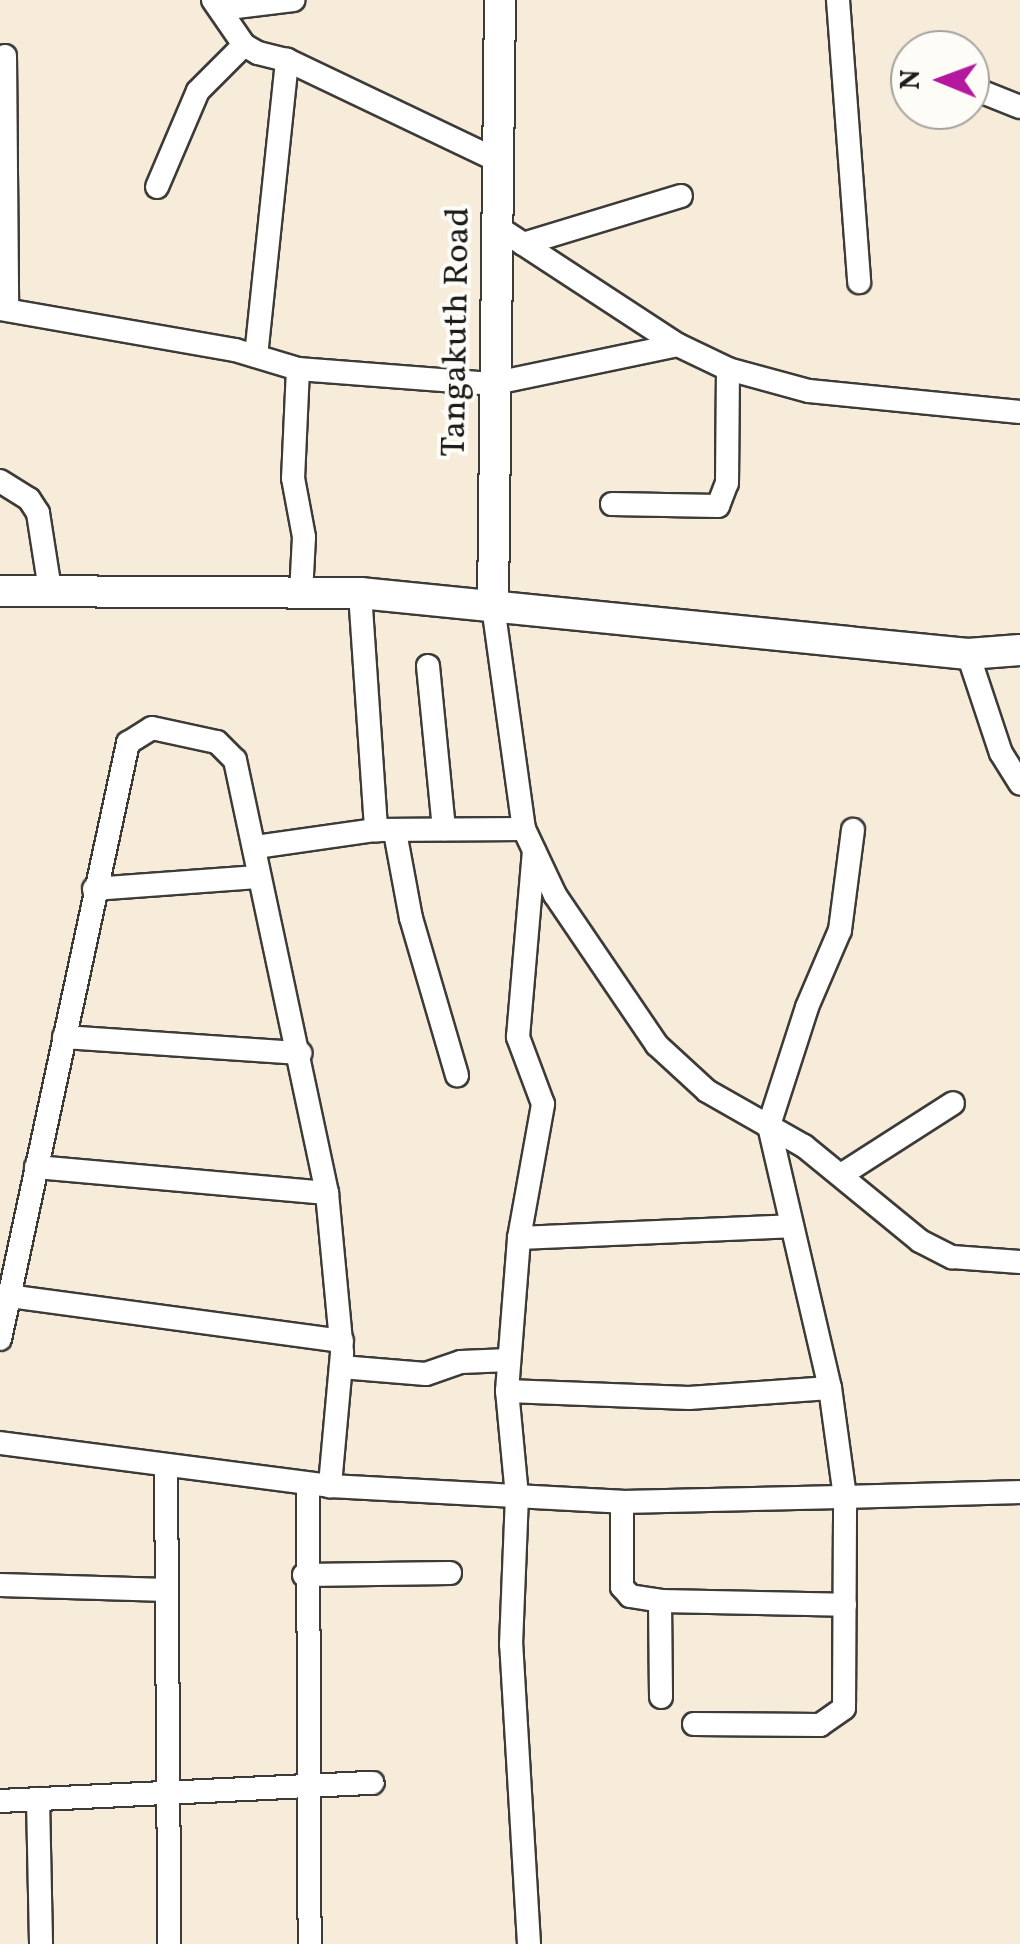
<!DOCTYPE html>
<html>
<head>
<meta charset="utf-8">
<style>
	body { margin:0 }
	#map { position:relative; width:1020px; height:1944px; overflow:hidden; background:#f7ebd9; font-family:Vollkorn,serif }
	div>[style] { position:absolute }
	.roads { filter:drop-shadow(2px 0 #3d3b38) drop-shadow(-2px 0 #3d3b38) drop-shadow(0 2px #3d3b38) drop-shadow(0 -2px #3d3b38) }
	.minor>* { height:22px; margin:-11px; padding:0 11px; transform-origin:11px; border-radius:11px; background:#fff }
	.tertiary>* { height:30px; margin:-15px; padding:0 15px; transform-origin:15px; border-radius:15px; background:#fff }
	span { translate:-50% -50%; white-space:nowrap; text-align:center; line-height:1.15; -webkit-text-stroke:8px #fdfcf7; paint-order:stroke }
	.street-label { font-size:35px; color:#1c1c1c }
	.north { position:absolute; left:890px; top:30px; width:100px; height:100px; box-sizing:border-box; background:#fdfcf7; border:2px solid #a3a29f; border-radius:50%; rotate:271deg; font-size:28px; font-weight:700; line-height:40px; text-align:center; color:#1c1c1c }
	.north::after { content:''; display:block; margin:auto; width:35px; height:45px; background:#b5179e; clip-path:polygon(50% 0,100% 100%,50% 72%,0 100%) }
</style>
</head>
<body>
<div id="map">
	<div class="roads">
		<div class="minor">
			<div style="left:213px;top:0;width:55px;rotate:55.4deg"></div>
			<div style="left:244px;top:45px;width:16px;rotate:30deg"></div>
			<div style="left:258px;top:53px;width:30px;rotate:14deg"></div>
			<div style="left:287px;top:60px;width:230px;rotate:25.5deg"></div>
			<div style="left:838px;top:0;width:283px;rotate:85.7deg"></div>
			<div style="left:220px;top:9px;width:74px;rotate:-7deg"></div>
			<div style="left:5px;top:56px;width:253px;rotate:89.5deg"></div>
			<div style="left:975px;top:89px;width:48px;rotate:21.8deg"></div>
			<div style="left:157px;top:187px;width:104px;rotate:-66.9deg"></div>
			<div style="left:198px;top:91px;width:65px;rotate:-45deg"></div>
			<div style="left:502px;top:230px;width:210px;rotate:33.2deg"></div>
			<div style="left:678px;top:345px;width:55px;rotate:25.6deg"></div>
			<div style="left:728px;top:369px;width:84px;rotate:15.2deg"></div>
			<div style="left:809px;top:391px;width:212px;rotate:5.7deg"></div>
			<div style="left:523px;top:244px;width:165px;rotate:-16.9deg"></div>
			<div style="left:0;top:309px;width:239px;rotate:9.9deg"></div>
			<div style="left:235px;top:350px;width:66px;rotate:16.8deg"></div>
			<div style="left:298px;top:369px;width:194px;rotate:4.4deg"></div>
			<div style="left:491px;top:384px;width:191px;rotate:-11.8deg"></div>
			<div style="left:256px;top:356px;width:298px;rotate:-84deg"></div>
			<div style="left:298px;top:369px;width:109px;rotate:92.6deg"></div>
			<div style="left:293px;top:478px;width:60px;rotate:79.4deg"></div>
			<div style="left:304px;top:537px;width:58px;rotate:93deg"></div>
			<div style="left:0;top:481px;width:34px;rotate:32deg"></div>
			<div style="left:29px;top:499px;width:17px;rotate:57deg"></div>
			<div style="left:38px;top:513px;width:78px;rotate:81.1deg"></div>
			<div style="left:612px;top:504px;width:106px;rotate:1.1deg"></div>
			<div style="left:718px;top:506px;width:25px;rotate:-69deg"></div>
			<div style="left:727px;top:483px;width:114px;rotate:-89.5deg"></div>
			<div style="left:360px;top:593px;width:238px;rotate:86.1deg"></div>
			<div style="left:493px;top:606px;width:225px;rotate:82.1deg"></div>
			<div style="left:524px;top:829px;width:73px;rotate:64.8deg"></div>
			<div style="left:555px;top:895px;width:181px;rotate:55.8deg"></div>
			<div style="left:657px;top:1045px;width:68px;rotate:42.6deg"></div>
			<div style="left:707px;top:1091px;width:112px;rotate:29.6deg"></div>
			<div style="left:804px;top:1146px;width:150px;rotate:39.3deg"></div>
			<div style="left:920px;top:1241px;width:36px;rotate:27deg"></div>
			<div style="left:952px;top:1257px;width:68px;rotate:4.2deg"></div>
			<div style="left:968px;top:654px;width:104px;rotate:71.6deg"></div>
			<div style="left:1001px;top:753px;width:36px;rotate:58deg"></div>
			<div style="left:428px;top:666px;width:164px;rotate:84.4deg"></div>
			<div style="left:395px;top:832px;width:87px;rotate:79.5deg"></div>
			<div style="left:411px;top:918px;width:164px;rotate:73.7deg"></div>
			<div style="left:256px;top:847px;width:121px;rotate:-8.1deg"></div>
			<div style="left:376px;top:830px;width:148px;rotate:-0.4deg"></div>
			<div style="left:94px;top:889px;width:163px;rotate:-4.2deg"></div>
			<div style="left:64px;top:1037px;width:237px;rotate:3.9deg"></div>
			<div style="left:36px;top:1167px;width:292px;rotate:5.1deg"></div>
			<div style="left:841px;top:1175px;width:133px;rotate:-32.7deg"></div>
			<div style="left:519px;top:1238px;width:272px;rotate:-2.5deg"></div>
			<div style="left:9px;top:1296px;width:336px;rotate:7.7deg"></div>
			<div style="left:0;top:1339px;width:610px;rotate:-77.88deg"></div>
			<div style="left:128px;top:743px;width:28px;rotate:-32deg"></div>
			<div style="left:152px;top:728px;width:66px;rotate:12.2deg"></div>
			<div style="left:217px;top:742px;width:25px;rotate:45deg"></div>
			<div style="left:235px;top:760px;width:443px;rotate:78deg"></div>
			<div style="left:327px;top:1193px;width:161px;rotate:84.6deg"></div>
			<div style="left:342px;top:1353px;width:134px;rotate:95.2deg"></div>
			<div style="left:341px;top:1367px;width:85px;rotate:4.7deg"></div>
			<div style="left:426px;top:1374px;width:37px;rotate:-19deg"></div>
			<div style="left:461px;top:1362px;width:48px;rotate:-2.4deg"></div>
			<div style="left:507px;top:1391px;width:182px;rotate:2.2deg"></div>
			<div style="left:689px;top:1398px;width:141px;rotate:-4.1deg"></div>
			<div style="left:0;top:1443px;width:333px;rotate:7.4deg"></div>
			<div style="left:330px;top:1486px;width:292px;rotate:3.1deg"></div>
			<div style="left:622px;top:1502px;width:223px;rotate:-1.3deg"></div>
			<div style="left:845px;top:1497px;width:110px;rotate:-97.8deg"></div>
			<div style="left:830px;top:1388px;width:270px;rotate:-103.1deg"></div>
			<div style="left:769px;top:1125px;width:124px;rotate:-72.1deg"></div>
			<div style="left:807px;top:1007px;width:84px;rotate:-66.8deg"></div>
			<div style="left:840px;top:930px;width:101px;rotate:-82.6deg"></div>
			<div style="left:166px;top:1468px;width:476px;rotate:89.6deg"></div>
			<div style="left:308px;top:1484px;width:460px;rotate:89.8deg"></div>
			<div style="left:622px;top:1502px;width:85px;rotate:90deg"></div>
			<div style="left:622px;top:1587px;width:12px;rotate:48deg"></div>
			<div style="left:630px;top:1596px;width:30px;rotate:9deg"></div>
			<div style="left:660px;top:1601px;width:96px;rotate:89.4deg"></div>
			<div style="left:304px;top:1575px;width:146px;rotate:-0.8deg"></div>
			<div style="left:0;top:1585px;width:167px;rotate:1.7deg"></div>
			<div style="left:660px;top:1601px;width:185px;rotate:1.2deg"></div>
			<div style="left:694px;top:1724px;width:126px;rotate:0.5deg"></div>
			<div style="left:820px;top:1725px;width:29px;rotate:-35deg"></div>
			<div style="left:844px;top:1708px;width:211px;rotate:-89.7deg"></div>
			<div style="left:845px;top:1497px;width:175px;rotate:-1.6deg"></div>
			<div style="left:38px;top:1799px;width:145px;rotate:88.8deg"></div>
			<div style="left:0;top:1801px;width:373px;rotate:-2.8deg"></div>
			<div style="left:529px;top:1944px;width:300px;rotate:-93.4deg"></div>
			<div style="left:511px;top:1645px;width:149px;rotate:-87.7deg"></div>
			<div style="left:517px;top:1496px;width:105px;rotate:-95.4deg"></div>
			<div style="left:507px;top:1391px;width:153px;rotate:-85.5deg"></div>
			<div style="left:519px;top:1238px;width:136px;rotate:-79.8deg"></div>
			<div style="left:543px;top:1104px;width:72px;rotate:-110.5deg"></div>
			<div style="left:518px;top:1037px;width:187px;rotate:-85.1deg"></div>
		</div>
		<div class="tertiary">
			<div style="left:0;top:591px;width:360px;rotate:0.3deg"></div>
			<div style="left:360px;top:593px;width:611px;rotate:5.73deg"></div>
			<div style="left:968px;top:654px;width:52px;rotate:-4.4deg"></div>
			<div style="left:493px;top:606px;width:606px;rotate:-89.34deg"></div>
		</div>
	</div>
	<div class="street-label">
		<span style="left:457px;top:332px;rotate:-89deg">Tangakuth Road</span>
	</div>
	<div class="north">N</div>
</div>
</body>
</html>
